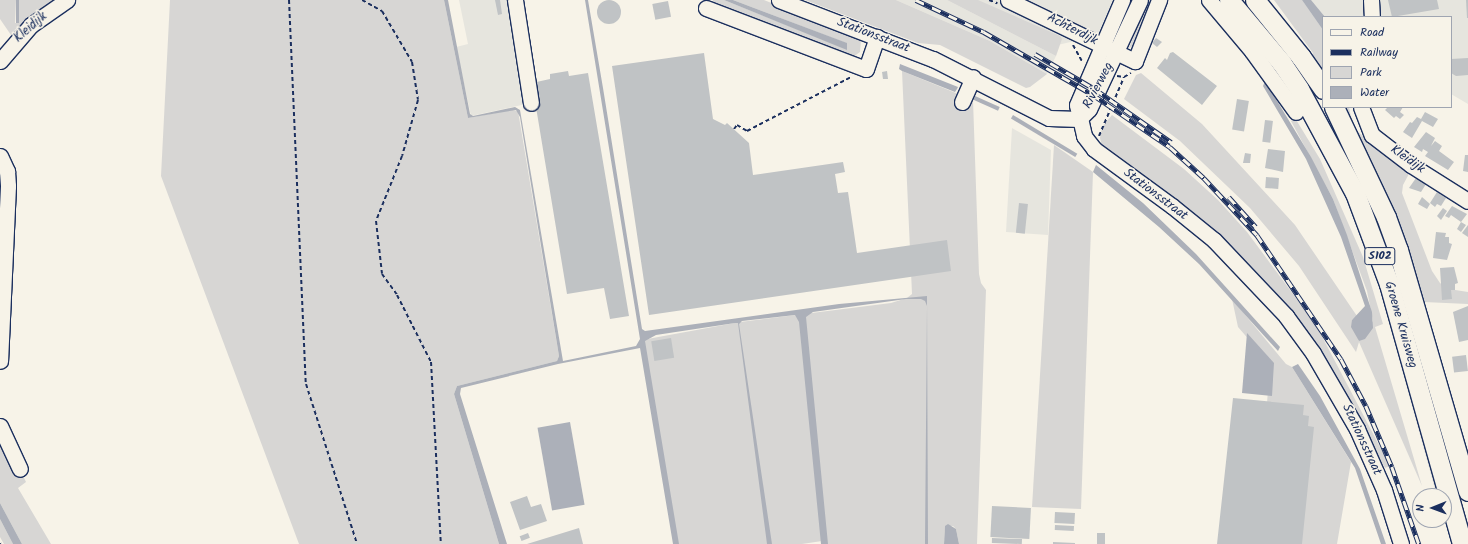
<!DOCTYPE html>
<html>
<head>
<meta charset="utf-8">
<style>
	body { margin:0 }
	#map { position:relative; width:1468px; height:544px; overflow:hidden; background:#f7f3e8; font-family:Kalam,sans-serif }
	div>[style] { position:absolute }
	.built>* { inset:0; background:#e6e5de }
	.green>* { inset:0; background:#d7d6d4 }
	.water>* { inset:0; background:#acb0b9; transform-origin:0 0 }
	.building>* { inset:0; background:#c0c3c5; transform-origin:0 0 }
	.round { border-radius:50% }
	.path>* { height:2px; margin-top:-1px; transform-origin:0; background:repeating-linear-gradient(90deg,#1b2f5e 0 4px,transparent 0 7px) }
	.roads { filter:drop-shadow(1px 0 #1b2f5e) drop-shadow(-1px 0 #1b2f5e) drop-shadow(0 1px #1b2f5e) drop-shadow(0 -1px #1b2f5e) }
	.minor>* { height:15px; margin:-7.5px; padding:0 7.5px; transform-origin:7.5px; border-radius:7.5px; background:#f7f3e8 }
	.major>* { height:19px; margin:-9.5px; padding:0 9.5px; transform-origin:9.5px; border-radius:9.5px; background:#f7f3e8 }
	.rail>* { height:4.5px; margin-top:-2.25px; transform-origin:0; background:repeating-linear-gradient(90deg,#f7f3e8 0 9px,#1b2f5e 0 18px); box-sizing:border-box; border-block:1px solid #1b2f5e }
	span { translate:-50% -50%; white-space:nowrap; text-align:center; line-height:1.15; -webkit-text-stroke:3.5px #f7f3e8; paint-order:stroke }
	.shield-label span { padding:1px 3px; background:#f7f3e8; border:1px solid; border-radius:3px; -webkit-text-stroke-width:0 }
	.shield-label { font-size:12px; color:#1b2f5e; font-weight:700 }
	.street-label { font-size:13px; color:#1b2f5e }
	.legend { position:absolute; left:1322px; top:16px; width:130px; height:92px; box-sizing:border-box; background:#f7f3e8; border:1px solid #9fa5b1; margin:0; padding:5px 7px; list-style:none; font-size:12px; color:#1b2f5e }
	.legend li { display:flex; align-items:center; gap:8px; height:20px }
	.legend b { width:20px; border:1px solid #9fa5b1 }
	.north { position:absolute; left:1412px; top:488px; width:40px; height:40px; box-sizing:border-box; background:#f7f3e8; border:1px solid #9fa5b1; border-radius:50%; rotate:269deg; font-size:11px; font-weight:700; line-height:16px; text-align:center; color:#1b2f5e }
	.north::after { content:''; display:block; margin:auto; width:14px; height:18px; background:#1b2f5e; clip-path:polygon(50% 0,100% 100%,50% 72%,0 100%) }
</style>
</head>
<body>
<div id="map">
	<div class="built">
		<div style="clip-path:polygon(459px 0,509px 0,526px 104px,471px 116px,456px 47px,468px 44px)"></div>
		<div style="clip-path:polygon(896px 0,947px 0,1056px 56px,1047px 74px,990px 41px)"></div>
		<div style="clip-path:polygon(962px 0,1113px 0,1097px 36px,1053px 46px)"></div>
		<div style="clip-path:polygon(1282px 0,1468px 0,1468px 104px,1451px 94px,1451px 17px,1323px 17px,1323px 30px,1302px 21px)"></div>
		<div style="clip-path:polygon(1012px 128px,1051px 150px,1048px 235px,1006px 232px)"></div>
	</div>
	<div class="green">
		<div style="clip-path:polygon(0 0,16px 0,15px 23px,18px 23px,19px 0,54px 0,11px 35px,0 19px)"></div>
		<div style="clip-path:polygon(170px 0,444px 0,468px 118px,512px 110px,518px 111px,559px 356px,557px 361px,457px 386px,454px 394px,499px 544px,299px 544px,161px 176px)"></div>
		<div style="clip-path:polygon(713px 0,724px 0,847px 49px,846px 43px,733px 0,764px 0,861px 39px,860px 52px,853px 57px,730px 10px,713px 3px)"></div>
		<div style="clip-path:polygon(805px 0,896px 0,990px 41px,1047px 74px,1030px 87px,1026px 88px,940px 45px,918px 43px)"></div>
		<div style="clip-path:polygon(947px 0,978px 0,1060px 36px,1062px 39px,1056px 56px)"></div>
		<div style="clip-path:polygon(1148px 0,1153px 0,1133px 46px,1129px 48px)"></div>
		<div style="clip-path:polygon(1215px 0,1223px 0,1276px 65px,1341px 179px,1373px 257px,1441px 496px,1437px 496px,1372px 262px,1351px 208px,1311px 129px,1275px 76px)"></div>
		<div style="clip-path:polygon(1274px 0,1302px 0,1323px 30px,1323px 77px,1313px 60px,1313px 53px)"></div>
		<div style="clip-path:polygon(902px 71px,973px 100px,979px 274px,981px 283px,986px 290px,977px 544px,959px 544px,956px 529px,953px 526px,945px 526px,944px 544px,822px 544px,822px 541px,802px 544px,674px 544px,642px 340px,740px 322px,891px 303px,907px 298px,912px 294px)"></div>
		<div style="clip-path:polygon(1141px 73px,1202px 124px,1295px 225px,1357px 316px,1352px 320px,1359px 341px,1373px 321px,1367px 291px,1333px 199px,1291px 121px,1295px 118px,1320px 159px,1363px 257px,1383px 324px,1375px 327px,1422px 486px,1359px 342px,1356px 352px,1299px 266px,1250px 208px,1180px 141px,1124px 99px,1136px 75px)"></div>
		<div style="clip-path:polygon(1341px 107px,1349px 107px,1353px 127px,1368px 141px,1411px 170px,1403px 185px,1402px 193px,1432px 271px,1440px 283px,1449px 289px,1468px 292px,1468px 304px,1424px 302px,1396px 213px,1362px 141px,1353px 127px)"></div>
		<div style="clip-path:polygon(1112px 115px,1184px 169px,1218px 200px,1247px 232px,1316px 325px,1390px 466px,1385px 468px,1334px 372px,1298px 324px,1102px 146px,1100px 138px,1102px 127px)"></div>
		<div style="clip-path:polygon(1054px 145px,1093px 172px,1081px 509px,1032px 507px)"></div>
		<div style="clip-path:polygon(1232px 299px,1286px 364px,1292px 367px,1351px 462px,1337px 544px,1297px 544px,1267px 403px,1270px 364px,1238px 327px)"></div>
		<div style="clip-path:polygon(0 428px,26px 482px,18px 488px,51px 544px,22px 544px,0 503px)"></div>
		<div style="clip-path:polygon(0 519px,13px 544px,4px 544px,0 537px)"></div>
	</div>
	<div class="water">
		<div style="left:16px;top:0;width:3px;height:23px"></div>
		<div style="clip-path:polygon(444px 0,448px 0,470px 114px,473px 116px,515px 107px,520px 110px,563px 361px,636px 346px,640px 339px,585px 0,588px 0,603px 88px,642px 329px,645px 331px,839px 304px,927px 296px,928px 544px,925px 544px,927px 306px,925px 301px,921px 299px,906px 299px,813px 312px,806px 317px,828px 544px,821px 544px,799px 322px,795px 315px,742px 321px,739px 324px,772px 544px,767px 544px,738px 323px,735px 323px,656px 335px,645px 341px,679px 544px,673px 544px,640px 348px,558px 364px,461px 388px,460px 394px,507px 544px,499px 544px,454px 394px,457px 386px,557px 361px,559px 356px,520px 117px,516px 110px,468px 118px)"></div>
		<div style="clip-path:polygon(724px 0,733px 0,847px 43px,847px 50px)"></div>
		<div style="clip-path:polygon(1302px 0,1311px 0,1325px 17px,1323px 30px)"></div>
		<div style="clip-path:polygon(900px 64px,958px 87px,957px 89px,955px 92px,902px 71px,899px 69px)"></div>
		<div style="clip-path:polygon(1265px 81px,1311px 157px,1333px 199px,1347px 235px,1372px 312px,1373px 328px,1365px 339px,1359px 341px,1351px 327px,1352px 320px,1365px 306px,1341px 237px,1306px 159px,1263px 86px)"></div>
		<div style="left:975px;top:96px;width:27px;height:4px;rotate:24deg"></div>
		<div style="left:1013px;top:115px;width:75px;height:4px;rotate:31deg"></div>
		<div style="clip-path:polygon(1096px 165px,1143px 203px,1196px 254px,1280px 347px,1278px 351px,1199px 264px,1159px 227px,1093px 172px)"></div>
		<div style="clip-path:polygon(1247px 333px,1274px 363px,1272px 396px,1242px 393px)"></div>
		<div style="clip-path:polygon(1298px 364px,1320px 396px,1360px 469px,1386px 544px,1381px 544px,1355px 468px,1292px 367px)"></div>
		<div style="left:570px;top:422px;width:84px;height:33px;rotate:80deg"></div>
		<div style="clip-path:polygon(0 503px,22px 544px,13px 544px,0 519px)"></div>
		<div style="clip-path:polygon(948px 524px,956px 529px,959px 544px,944px 544px,945px 526px)"></div>
	</div>
	<div class="building">
		<div style="clip-path:polygon(495px 0,500px 0,502px 14px,498px 15px)"></div>
		<div style="clip-path:polygon(1388px 0,1437px 0,1439px 9px,1392px 17px)"></div>
		<div style="clip-path:polygon(1466px 0,1468px 0,1468px 18px,1467px 18px)"></div>
		<div class="round" style="left:597px;top:0;width:24px;height:24px"></div>
		<div style="left:668px;top:1px;width:16px;height:16px;rotate:79deg"></div>
		<div style="clip-path:polygon(1156px 38px,1162px 42px,1157px 47px,1152px 43px)"></div>
		<div style="clip-path:polygon(1173px 52px,1217px 86px,1202px 105px,1157px 68px,1165px 58px,1167px 60px,1170px 53px)"></div>
		<div style="clip-path:polygon(704px 53px,713px 119px,725px 125px,727px 123px,749px 143px,753px 175px,843px 162px,845px 172px,835px 174px,838px 193px,848px 192px,857px 253px,947px 240px,951px 271px,649px 315px,612px 66px)"></div>
		<div style="clip-path:polygon(1468px 58px,1468px 75px,1456px 76px,1451px 73px,1451px 59px)"></div>
		<div style="clip-path:polygon(568px 71px,569px 76px,588px 73px,629px 316px,610px 319px,604px 288px,567px 294px,532px 83px,550px 79px,550px 74px)"></div>
		<div style="clip-path:polygon(887px 71px,888px 79px,883px 79px,882px 72px)"></div>
		<div style="left:1237px;top:99px;width:12px;height:31px;rotate:9deg"></div>
		<div style="clip-path:polygon(1388px 107px,1403px 107px,1400px 112px,1404px 115px,1400px 119px,1396px 116px,1394px 118px,1385px 110px)"></div>
		<div style="clip-path:polygon(1425px 112px,1438px 119px,1433px 127px,1422px 121px,1412px 138px,1403px 132px,1410px 122px,1412px 123px,1417px 117px,1421px 119px)"></div>
		<div style="left:1265px;top:120px;width:8px;height:22px;rotate:7deg"></div>
		<div style="clip-path:polygon(1426px 132px,1435px 138px,1431px 146px,1435px 141px,1442px 146px,1439px 151px,1454px 162px,1448px 170px,1425px 156px,1428px 152px,1423px 149px,1422px 152px,1414px 147px)"></div>
		<div style="clip-path:polygon(1268px 149px,1285px 151px,1283px 172px,1265px 168px)"></div>
		<div style="clip-path:polygon(1245px 153px,1251px 154px,1250px 163px,1243px 163px)"></div>
		<div style="clip-path:polygon(1465px 155px,1468px 155px,1468px 172px,1463px 171px)"></div>
		<div style="left:1266px;top:177px;width:13px;height:11px;rotate:4deg"></div>
		<div style="clip-path:polygon(1416px 178px,1426px 184px,1421px 192px,1409px 188px)"></div>
		<div style="clip-path:polygon(1437px 192px,1446px 198px,1441px 206px,1437px 204px,1435px 207px,1430px 203px)"></div>
		<div style="clip-path:polygon(1422px 197px,1430px 204px,1427px 209px,1418px 204px)"></div>
		<div style="left:1019px;top:203px;width:9px;height:30px;rotate:6deg"></div>
		<div style="clip-path:polygon(1452px 206px,1467px 214px,1461px 222px,1466px 225px,1461px 232px,1457px 229px,1461px 222px,1451px 215px,1449px 218px,1445px 216px)"></div>
		<div style="clip-path:polygon(1443px 208px,1447px 211px,1441px 220px,1437px 216px)"></div>
		<div style="clip-path:polygon(1468px 225px,1468px 237px,1462px 233px)"></div>
		<div style="clip-path:polygon(1436px 232px,1446px 233px,1445px 237px,1449px 237px,1449px 243px,1452px 244px,1447px 260px,1433px 258px)"></div>
		<div style="clip-path:polygon(1454px 267px,1458px 283px,1455px 284px,1455px 290px,1451px 290px,1452px 299px,1442px 300px,1440px 268px)"></div>
		<div style="clip-path:polygon(1468px 306px,1468px 340px,1459px 342px,1453px 312px)"></div>
		<div style="left:671px;top:338px;width:20px;height:20px;rotate:81deg"></div>
		<div style="left:1466px;top:355px;width:16px;height:14px;rotate:83deg"></div>
		<div style="clip-path:polygon(1233px 398px,1304px 405px,1303px 415px,1309px 416px,1308px 426px,1314px 427px,1302px 544px,1217px 544px)"></div>
		<div style="clip-path:polygon(527px 496px,531px 507px,541px 504px,547px 521px,520px 530px,510px 502px)"></div>
		<div style="left:992px;top:506px;width:39px;height:31px;rotate:3deg"></div>
		<div style="left:1055px;top:512px;width:20px;height:11px;rotate:3deg"></div>
		<div style="left:1055px;top:525px;width:19px;height:5px;rotate:3deg"></div>
		<div style="clip-path:polygon(579px 528px,583px 544px,527px 544px)"></div>
		<div style="left:528px;top:533px;width:5px;height:9px;rotate:68deg"></div>
		<div style="left:1097px;top:533px;width:8px;height:11px"></div>
		<div style="left:992px;top:538px;width:30px;height:5px;rotate:2deg"></div>
		<div style="clip-path:polygon(1053px 542px,1075px 543px,1075px 544px,1053px 544px)"></div>
	</div>
	<div class="path">
		<div style="left:289px;top:0;width:384px;rotate:87.5deg"></div>
		<div style="left:306px;top:384px;width:168px;rotate:72.3deg"></div>
		<div style="left:362px;top:0;width:23px;rotate:29deg"></div>
		<div style="left:382px;top:11px;width:59px;rotate:59.5deg"></div>
		<div style="left:412px;top:62px;width:38px;rotate:81deg"></div>
		<div style="left:418px;top:100px;width:58px;rotate:105.9deg"></div>
		<div style="left:402px;top:156px;width:70px;rotate:111.8deg"></div>
		<div style="left:376px;top:221px;width:53px;rotate:83.5deg"></div>
		<div style="left:382px;top:274px;width:26px;rotate:54deg"></div>
		<div style="left:397px;top:295px;width:75px;rotate:63.1deg"></div>
		<div style="left:431px;top:362px;width:182px;rotate:86.9deg"></div>
		<div style="left:989px;top:0;width:9px;rotate:21deg"></div>
		<div style="left:1073px;top:45px;width:18px;rotate:61deg"></div>
		<div style="left:1117px;top:76px;width:7px;rotate:8deg"></div>
		<div style="left:1124px;top:77px;width:8px;rotate:-30deg"></div>
		<div style="left:734px;top:129px;width:5px;rotate:-53deg"></div>
		<div style="left:737px;top:125px;width:12px;rotate:31deg"></div>
		<div style="left:747px;top:131px;width:117px;rotate:-27.4deg"></div>
		<div style="left:1099px;top:136px;width:64px;rotate:-67deg"></div>
		<div style="left:0;top:543px;width:1px;rotate:45deg"></div>
	</div>
	<div class="roads">
		<div class="minor">
			<div style="left:515px;top:0;width:104px;rotate:81.2deg"></div>
			<div style="left:779px;top:0;width:165px;rotate:21deg"></div>
			<div style="left:933px;top:59px;width:130px;rotate:27deg"></div>
			<div style="left:1049px;top:118px;width:30px;rotate:2deg"></div>
			<div style="left:1008px;top:0;width:141px;rotate:25.7deg"></div>
			<div style="left:1135px;top:61px;width:66px;rotate:-68.5deg"></div>
			<div style="left:1122px;top:0;width:114px;rotate:113.2deg"></div>
			<div style="left:1077px;top:105px;width:32px;rotate:77deg"></div>
			<div style="left:1084px;top:136px;width:16px;rotate:52deg"></div>
			<div style="left:1094px;top:149px;width:97px;rotate:36.2deg"></div>
			<div style="left:1172px;top:206px;width:54px;rotate:39deg"></div>
			<div style="left:1214px;top:240px;width:105px;rotate:46.5deg"></div>
			<div style="left:1286px;top:316px;width:46px;rotate:53.9deg"></div>
			<div style="left:1313px;top:353px;width:88px;rotate:59.9deg"></div>
			<div style="left:1357px;top:429px;width:67px;rotate:66.1deg"></div>
			<div style="left:1384px;top:490px;width:57px;rotate:72.5deg"></div>
			<div style="left:1209px;top:0;width:67px;rotate:49.9deg"></div>
			<div style="left:1252px;top:51px;width:75px;rotate:54.2deg"></div>
			<div style="left:1371px;top:0;width:17px;rotate:87deg"></div>
			<div style="left:706px;top:8px;width:171px;rotate:20.9deg"></div>
			<div style="left:866px;top:69px;width:34px;rotate:-71deg"></div>
			<div style="left:0;top:61px;width:48px;rotate:-49.3deg"></div>
			<div style="left:31px;top:25px;width:44px;rotate:-34.8deg"></div>
			<div style="left:962px;top:102px;width:27px;rotate:-66deg"></div>
			<div style="left:1361px;top:107px;width:30px;rotate:69deg"></div>
			<div style="left:1372px;top:135px;width:49px;rotate:37.6deg"></div>
			<div style="left:1411px;top:165px;width:67px;rotate:32.3deg"></div>
			<div style="left:1079px;top:119px;width:14px;rotate:-45deg"></div>
			<div style="left:1089px;top:109px;width:120px;rotate:-64.9deg"></div>
			<div style="left:0;top:156px;width:17px;rotate:65deg"></div>
			<div style="left:7px;top:171px;width:15px;rotate:86deg"></div>
			<div style="left:8px;top:186px;width:175px;rotate:92.6deg"></div>
			<div style="left:0;top:426px;width:47px;rotate:65.1deg"></div>
		</div>
		<div class="major">
			<div style="left:1229px;top:0;width:81px;rotate:50deg"></div>
			<div style="left:1281px;top:62px;width:32px;rotate:56deg"></div>
			<div style="left:1299px;top:89px;width:118px;rotate:61.7deg"></div>
			<div style="left:1355px;top:193px;width:97px;rotate:69.5deg"></div>
			<div style="left:1389px;top:284px;width:270px;rotate:74.3deg"></div>
			<div style="left:1255px;top:0;width:73px;rotate:51.1deg"></div>
			<div style="left:1301px;top:57px;width:39px;rotate:55deg"></div>
			<div style="left:1334px;top:107px;width:122px;rotate:64.7deg"></div>
			<div style="left:1386px;top:217px;width:35px;rotate:70deg"></div>
			<div style="left:1398px;top:250px;width:251px;rotate:73.8deg"></div>
		</div>
	</div>
	<div class="rail">
		<div style="left:916px;top:0;width:75px;rotate:25.2deg"></div>
		<div style="left:984px;top:32px;width:125px;rotate:29.9deg"></div>
		<div style="left:1092px;top:94px;width:94px;rotate:34.2deg"></div>
		<div style="left:1170px;top:147px;width:46px;rotate:42.4deg"></div>
		<div style="left:1204px;top:178px;width:78px;rotate:47.1deg"></div>
		<div style="left:1257px;top:235px;width:150px;rotate:55.9deg"></div>
		<div style="left:1341px;top:359px;width:53px;rotate:62deg"></div>
		<div style="left:1366px;top:406px;width:66px;rotate:66.9deg"></div>
		<div style="left:1392px;top:467px;width:82px;rotate:70.7deg"></div>
		<div style="left:1035px;top:54px;width:69px;rotate:30.3deg"></div>
		<div style="left:1095px;top:89px;width:93px;rotate:34.9deg"></div>
		<div style="left:1229px;top:197px;width:40px;rotate:48deg"></div>
	</div>
	<div class="shield-label">
		<span style="left:1380px;top:256px">S102</span>
	</div>
	<div class="street-label">
		<span style="left:31px;top:28px;rotate:-41deg">Kleidijk</span>
		<span style="left:1072px;top:30px;rotate:27deg">Achterdijk</span>
		<span style="left:873px;top:36px;rotate:21deg">Stationsstraat</span>
		<span style="left:1099px;top:86px;rotate:-62deg">Rivierweg</span>
		<span style="left:1407px;top:160px;rotate:35deg">Kleidijk</span>
		<span style="left:1155px;top:195px;rotate:37deg">Stationsstraat</span>
		<span style="left:1400px;top:325px;rotate:74deg">Groene Kruisweg</span>
		<span style="left:1361px;top:440px;rotate:65deg">Stationsstraat</span>
	</div>
	<ul class="legend">
	<li><b style="height:5px;background:#f7f3e8"></b>Road</li>
	<li><b style="height:5px;background:#1b2f5e"></b>Railway</li>
	<li><b style="height:11px;background:#d7d6d4"></b>Park</li>
	<li><b style="height:11px;background:#acb0b9"></b>Water</li>
	</ul>
	<div class="north">N</div>
</div>
</body>
</html>
